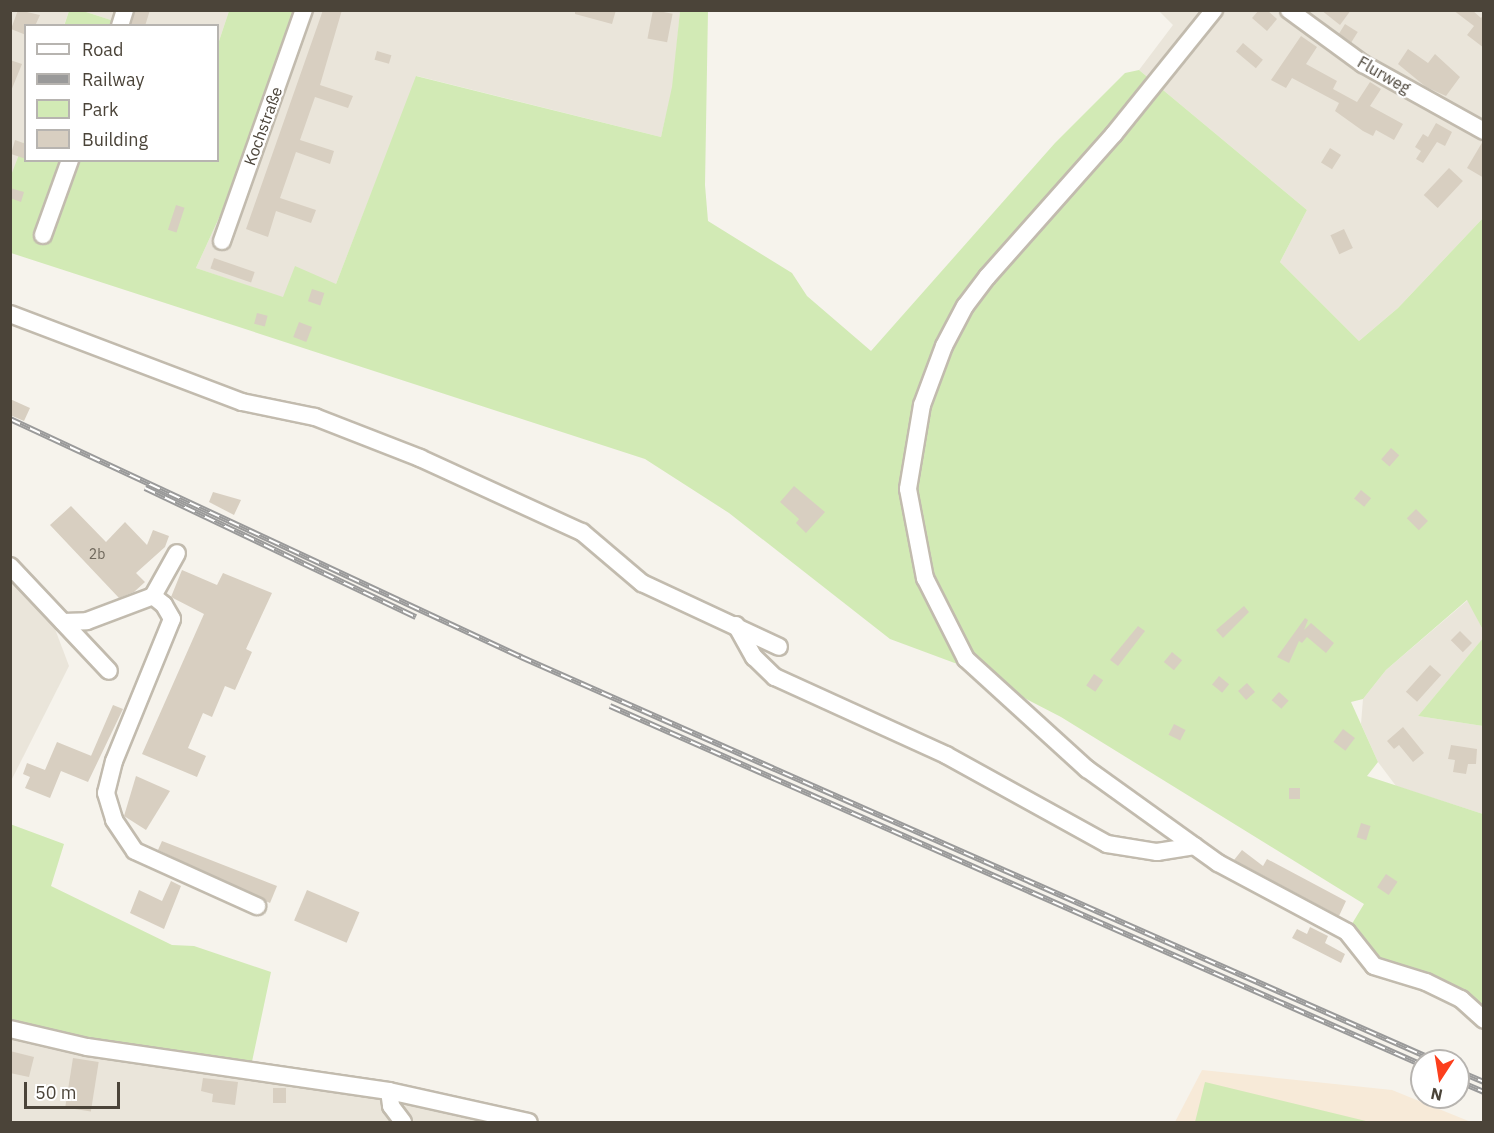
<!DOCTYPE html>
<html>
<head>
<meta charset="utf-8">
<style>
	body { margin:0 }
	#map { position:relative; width:1494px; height:1133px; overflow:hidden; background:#f6f3ec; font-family:"IBM Plex Sans",sans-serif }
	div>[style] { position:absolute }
	.residential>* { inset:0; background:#eae5da }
	.commercial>* { inset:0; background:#f7ead8 }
	.green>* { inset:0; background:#d2eab5 }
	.building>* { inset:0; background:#d8cfc1; transform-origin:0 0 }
	.roads { filter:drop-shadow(2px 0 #c2bbae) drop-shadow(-2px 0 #c2bbae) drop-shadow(0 2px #c2bbae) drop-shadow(0 -2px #c2bbae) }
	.minor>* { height:16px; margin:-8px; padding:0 8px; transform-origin:8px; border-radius:8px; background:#fff }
	.rail>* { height:6px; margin-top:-3px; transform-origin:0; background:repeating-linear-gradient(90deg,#fff 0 11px,#9a9a9a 0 22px); box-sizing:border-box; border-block:2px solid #9a9a9a }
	span { translate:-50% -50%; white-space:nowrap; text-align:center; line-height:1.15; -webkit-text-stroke:4.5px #fff; paint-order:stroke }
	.number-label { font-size:14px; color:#6e675b }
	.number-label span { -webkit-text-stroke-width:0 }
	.street-label { font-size:16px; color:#4b4439 }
	.frame { position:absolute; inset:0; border:12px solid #4b4439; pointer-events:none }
	.legend { position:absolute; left:24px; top:24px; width:195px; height:138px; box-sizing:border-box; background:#fff; border:2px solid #b7b4b0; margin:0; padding:8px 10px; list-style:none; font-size:18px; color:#4b4439 }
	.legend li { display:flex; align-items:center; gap:12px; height:30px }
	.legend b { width:30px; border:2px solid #b7b4b0 }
	.north { position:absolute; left:1410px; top:1049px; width:60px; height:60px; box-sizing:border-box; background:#fff; border:2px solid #b7b4b0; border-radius:50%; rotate:192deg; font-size:16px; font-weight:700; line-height:24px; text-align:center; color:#4b4439 }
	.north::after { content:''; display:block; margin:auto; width:21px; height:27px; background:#fc3f1d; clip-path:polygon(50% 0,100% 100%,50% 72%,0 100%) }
	.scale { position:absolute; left:24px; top:1082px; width:96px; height:27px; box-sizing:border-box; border:3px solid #4b4439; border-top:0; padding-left:8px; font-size:18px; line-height:21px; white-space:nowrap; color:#4b4439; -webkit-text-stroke:4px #fff; paint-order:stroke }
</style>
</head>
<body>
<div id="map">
	<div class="residential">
		<div style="clip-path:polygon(11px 11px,69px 11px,64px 25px,26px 26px,25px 139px,11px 178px)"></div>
		<div style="clip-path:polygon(83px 11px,229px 11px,218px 44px,218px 26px,112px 25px,114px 21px)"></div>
		<div style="clip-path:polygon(295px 11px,680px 11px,673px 87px,661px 137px,417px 76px,336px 284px,283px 298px,196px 268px,229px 196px)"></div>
		<div style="clip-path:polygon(1159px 11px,1483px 11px,1483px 218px,1398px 308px,1359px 341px,1280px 262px,1307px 210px,1139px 70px,1173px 25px)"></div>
		<div style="clip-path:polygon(11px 567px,46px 605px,69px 666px,11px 781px)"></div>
		<div style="clip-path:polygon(1468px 600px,1483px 630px,1483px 638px,1418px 716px,1483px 726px,1483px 814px,1396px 786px,1378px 762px,1361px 724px,1363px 699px,1386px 670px)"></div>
		<div style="clip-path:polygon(10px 1029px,528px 1122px,11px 1122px)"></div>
	</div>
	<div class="commercial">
		<div style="clip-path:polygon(1202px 1070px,1392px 1090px,1471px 1122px,1175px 1122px)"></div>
	</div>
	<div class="green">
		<div style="clip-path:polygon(708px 10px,705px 185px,708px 221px,792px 273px,807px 296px,871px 351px,1055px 143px,1125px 73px,1139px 70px,1307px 210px,1280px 262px,1359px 341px,1398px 308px,1483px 218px,1483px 630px,1467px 600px,1386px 670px,1363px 699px,1351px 702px,1378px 762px,1367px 776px,1483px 814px,1483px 1020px,1461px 999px,1374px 966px,1347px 932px,1364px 904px,1061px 717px,960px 665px,890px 639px,729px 513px,645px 459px,11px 253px,10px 178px,25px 139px,26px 160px,218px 160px,218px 44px,229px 11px,295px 11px,229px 196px,196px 268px,283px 297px,295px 266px,336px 284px,416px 76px,661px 137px,672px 87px,680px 11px)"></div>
		<div style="clip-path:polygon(69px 11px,83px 11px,114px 21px,112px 25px,64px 26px)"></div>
		<div style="clip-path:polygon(1483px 638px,1483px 726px,1418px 716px)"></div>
		<div style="clip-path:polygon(10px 824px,64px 844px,51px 886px,172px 945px,194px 946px,271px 972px,250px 1071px,11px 1028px)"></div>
		<div style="clip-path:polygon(1205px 1082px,1370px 1122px,1195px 1122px)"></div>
	</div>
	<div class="building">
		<div style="clip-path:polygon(18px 10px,40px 15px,35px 26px,26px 26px,26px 35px,11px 29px)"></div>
		<div style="clip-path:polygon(135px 10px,150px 10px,145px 26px,131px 26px)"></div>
		<div style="clip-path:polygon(323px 10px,342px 10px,320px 85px,353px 96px,348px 108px,315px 97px,300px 140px,334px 151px,330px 164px,296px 152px,280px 198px,316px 210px,311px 223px,276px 211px,268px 237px,246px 229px)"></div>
		<div style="clip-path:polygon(575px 10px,616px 10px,612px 24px,575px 14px)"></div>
		<div style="left:653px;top:10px;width:20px;height:29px;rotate:11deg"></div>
		<div style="clip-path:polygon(1259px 10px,1267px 10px,1277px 19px,1267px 31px,1252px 18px)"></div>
		<div style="clip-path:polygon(1321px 10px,1351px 10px,1340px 25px)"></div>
		<div style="clip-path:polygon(1453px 10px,1472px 10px,1481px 18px,1484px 14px,1484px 48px,1467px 35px,1474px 26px)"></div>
		<div style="left:1345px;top:24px;width:15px;height:12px;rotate:32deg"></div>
		<div style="clip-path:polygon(1301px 36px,1317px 47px,1306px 64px,1337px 81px,1333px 89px,1357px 102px,1370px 82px,1381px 89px,1370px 106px,1403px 124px,1394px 140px,1376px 130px,1373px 136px,1363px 131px,1335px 111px,1339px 103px,1292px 78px,1286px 88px,1271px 80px)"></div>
		<div style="left:1243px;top:43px;width:26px;height:11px;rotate:40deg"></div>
		<div style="clip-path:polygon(1408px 49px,1428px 63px,1435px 54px,1460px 77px,1446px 96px,1426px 87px,1398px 64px)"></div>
		<div style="left:377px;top:51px;width:15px;height:9px;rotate:16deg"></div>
		<div style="clip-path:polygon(10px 60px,22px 64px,11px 91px,10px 91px)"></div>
		<div style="clip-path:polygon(1436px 123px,1452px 132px,1445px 146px,1437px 142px,1423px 163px,1416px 159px,1421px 151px,1415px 147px,1423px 134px,1428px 137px)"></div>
		<div style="clip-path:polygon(15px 140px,26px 144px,26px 159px,11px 154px)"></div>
		<div style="clip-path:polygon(1483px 141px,1484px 141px,1484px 178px,1467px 168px)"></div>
		<div style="left:1330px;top:148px;width:13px;height:17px;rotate:32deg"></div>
		<div style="left:1449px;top:168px;width:19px;height:37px;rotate:43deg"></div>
		<div style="clip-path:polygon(10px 188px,24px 192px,21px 202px,10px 198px)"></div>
		<div style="left:176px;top:205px;width:9px;height:26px;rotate:18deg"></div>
		<div style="left:1344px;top:229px;width:21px;height:15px;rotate:65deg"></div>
		<div style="left:214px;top:258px;width:43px;height:11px;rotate:19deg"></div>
		<div style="left:312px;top:289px;width:13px;height:13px;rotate:18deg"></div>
		<div style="left:257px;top:313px;width:11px;height:11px;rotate:15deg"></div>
		<div style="left:299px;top:322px;width:14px;height:16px;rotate:21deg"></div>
		<div style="clip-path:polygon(10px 399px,30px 408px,24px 421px,10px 415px)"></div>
		<div style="left:1391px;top:448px;width:11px;height:15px;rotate:41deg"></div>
		<div style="clip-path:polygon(794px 486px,825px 512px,806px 533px,796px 523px,799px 519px,780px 502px)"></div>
		<div style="left:1361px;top:490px;width:13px;height:11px;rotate:39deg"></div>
		<div style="clip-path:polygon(213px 492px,241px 500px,234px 515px,209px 502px)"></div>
		<div style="clip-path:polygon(71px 506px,106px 542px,125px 522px,147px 545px,153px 530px,169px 536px,165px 547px,136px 573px,145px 582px,134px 592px,119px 598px,50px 525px)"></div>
		<div style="left:1416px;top:509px;width:17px;height:13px;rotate:45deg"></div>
		<div style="clip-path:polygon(182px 570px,217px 585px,223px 573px,272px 593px,246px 649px,252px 652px,235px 690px,225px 686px,212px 717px,203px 713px,188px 748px,206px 756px,197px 777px,142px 754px,204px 614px,171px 597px)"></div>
		<div style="clip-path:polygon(1244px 606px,1249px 612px,1223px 638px,1216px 630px)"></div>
		<div style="clip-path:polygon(1305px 618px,1308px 620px,1304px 630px,1311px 623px,1334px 643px,1326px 653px,1307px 637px,1302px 643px,1299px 641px,1289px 663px,1277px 657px)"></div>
		<div style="clip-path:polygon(1138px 626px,1145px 631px,1118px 666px,1110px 660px)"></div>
		<div style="left:1460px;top:631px;width:17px;height:13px;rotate:45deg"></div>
		<div style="left:1172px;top:652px;width:13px;height:13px;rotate:39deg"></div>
		<div style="left:1430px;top:665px;width:15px;height:36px;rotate:42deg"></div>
		<div style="left:1094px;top:674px;width:11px;height:14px;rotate:34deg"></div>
		<div style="left:1219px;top:676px;width:13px;height:11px;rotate:39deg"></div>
		<div style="left:1247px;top:683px;width:12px;height:12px;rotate:48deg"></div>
		<div style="left:1279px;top:692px;width:13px;height:11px;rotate:42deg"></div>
		<div style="clip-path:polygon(113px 705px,123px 709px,88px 782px,61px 771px,50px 798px,25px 788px,30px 777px,23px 774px,27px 763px,45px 770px,57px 742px,94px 757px,91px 756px)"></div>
		<div style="left:1174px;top:724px;width:13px;height:12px;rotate:27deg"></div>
		<div style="clip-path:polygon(1403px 727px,1424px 753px,1413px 762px,1399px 745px,1394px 749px,1387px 741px)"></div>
		<div style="left:1343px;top:729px;width:15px;height:16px;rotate:37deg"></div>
		<div style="clip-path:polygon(1451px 745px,1477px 749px,1476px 764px,1468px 764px,1466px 774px,1453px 772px,1455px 760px,1448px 759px)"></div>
		<div style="clip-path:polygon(136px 776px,170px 791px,146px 830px,124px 816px)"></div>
		<div style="left:1289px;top:788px;width:11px;height:11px"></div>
		<div style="left:1361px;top:823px;width:10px;height:15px;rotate:17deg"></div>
		<div style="clip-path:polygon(162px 841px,277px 886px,270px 903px,158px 850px)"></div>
		<div style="clip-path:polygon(1242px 850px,1263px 866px,1267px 859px,1346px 901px,1339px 916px,1234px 860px)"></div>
		<div style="left:1386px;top:874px;width:14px;height:16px;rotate:34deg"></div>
		<div style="clip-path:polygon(171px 881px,181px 886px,164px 929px,130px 913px,139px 890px,162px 901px)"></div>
		<div style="left:307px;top:890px;width:57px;height:33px;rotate:23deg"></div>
		<div style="clip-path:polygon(1310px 927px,1328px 936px,1325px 943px,1345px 954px,1341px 963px,1292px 938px,1297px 929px,1307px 934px)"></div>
		<div style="clip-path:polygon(10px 1051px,34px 1057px,29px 1077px,10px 1073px)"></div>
		<div style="left:73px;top:1058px;width:26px;height:50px;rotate:9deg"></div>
		<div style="clip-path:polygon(203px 1078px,238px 1082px,235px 1105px,212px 1102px,213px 1094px,201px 1091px)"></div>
		<div style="left:273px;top:1088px;width:13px;height:15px"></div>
	</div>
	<div class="roads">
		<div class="minor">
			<div style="left:1214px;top:10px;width:159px;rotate:128.9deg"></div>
			<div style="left:1114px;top:134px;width:191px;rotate:131.6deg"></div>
			<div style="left:987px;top:277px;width:36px;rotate:127deg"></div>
			<div style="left:965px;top:306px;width:45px;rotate:117.7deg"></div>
			<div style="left:944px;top:346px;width:63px;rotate:110.4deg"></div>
			<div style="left:922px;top:405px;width:85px;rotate:99.5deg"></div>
			<div style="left:908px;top:489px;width:91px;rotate:79.2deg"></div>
			<div style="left:925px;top:578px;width:91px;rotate:63.2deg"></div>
			<div style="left:966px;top:659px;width:164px;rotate:42.3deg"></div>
			<div style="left:1087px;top:769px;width:161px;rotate:35.7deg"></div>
			<div style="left:1218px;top:863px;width:146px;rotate:28.1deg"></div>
			<div style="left:1347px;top:932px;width:43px;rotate:51.5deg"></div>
			<div style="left:1374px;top:966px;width:54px;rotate:17.1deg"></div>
			<div style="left:1426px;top:982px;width:39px;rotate:26deg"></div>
			<div style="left:1461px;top:999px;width:31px;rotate:42deg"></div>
			<div style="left:1289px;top:10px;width:92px;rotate:36.1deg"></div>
			<div style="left:1363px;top:64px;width:138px;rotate:29deg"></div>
			<div style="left:120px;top:26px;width:17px;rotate:-73deg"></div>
			<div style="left:43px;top:235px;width:80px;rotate:-70.2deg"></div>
			<div style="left:222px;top:241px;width:245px;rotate:-70.5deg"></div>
			<div style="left:10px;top:314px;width:248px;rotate:20.8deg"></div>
			<div style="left:242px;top:402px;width:75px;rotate:11.6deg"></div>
			<div style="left:315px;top:417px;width:113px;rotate:21.3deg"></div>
			<div style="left:420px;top:458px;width:178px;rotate:24.6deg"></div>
			<div style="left:582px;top:532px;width:79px;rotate:40.4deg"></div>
			<div style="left:642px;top:583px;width:151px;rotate:25deg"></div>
			<div style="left:10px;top:566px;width:144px;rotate:46.7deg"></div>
			<div style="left:153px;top:596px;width:49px;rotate:-60.8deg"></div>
			<div style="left:63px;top:622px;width:24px;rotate:-2deg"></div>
			<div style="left:87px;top:621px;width:71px;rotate:-20.7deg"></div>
			<div style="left:153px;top:596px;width:14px;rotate:39deg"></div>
			<div style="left:164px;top:605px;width:16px;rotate:60deg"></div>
			<div style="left:172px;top:619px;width:153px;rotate:112.2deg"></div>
			<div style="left:114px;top:761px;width:33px;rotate:104deg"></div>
			<div style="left:106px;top:793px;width:28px;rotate:73deg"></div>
			<div style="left:114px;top:820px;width:37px;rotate:56deg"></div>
			<div style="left:135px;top:851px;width:134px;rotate:24.3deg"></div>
			<div style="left:736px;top:625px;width:37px;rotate:61deg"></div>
			<div style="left:754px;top:657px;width:29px;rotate:44deg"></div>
			<div style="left:775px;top:677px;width:188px;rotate:24.5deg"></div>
			<div style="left:946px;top:755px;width:184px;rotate:28.9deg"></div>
			<div style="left:1107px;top:844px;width:51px;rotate:9.1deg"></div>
			<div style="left:1157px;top:852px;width:38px;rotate:-9deg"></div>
			<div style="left:10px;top:1029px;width:79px;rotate:13.2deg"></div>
			<div style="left:87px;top:1047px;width:305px;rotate:8.3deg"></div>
			<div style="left:389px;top:1091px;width:143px;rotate:12.5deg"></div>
			<div style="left:389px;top:1091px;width:15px;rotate:82deg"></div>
			<div style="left:391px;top:1106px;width:20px;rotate:53deg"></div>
		</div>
	</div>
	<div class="rail">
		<div style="left:10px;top:419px;width:564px;rotate:24.97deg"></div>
		<div style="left:521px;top:657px;width:1000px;rotate:23.82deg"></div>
		<div style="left:145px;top:488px;width:300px;rotate:25.5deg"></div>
		<div style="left:610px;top:706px;width:888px;rotate:23.85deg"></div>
		<div style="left:1458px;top:1071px;width:28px;rotate:23deg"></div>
		<div style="left:1458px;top:1081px;width:28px;rotate:23deg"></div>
	</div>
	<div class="number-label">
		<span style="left:97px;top:554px">2b</span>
	</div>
	<div class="street-label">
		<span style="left:1384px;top:75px;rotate:30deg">Flurweg</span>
		<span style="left:263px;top:126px;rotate:-70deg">Kochstraße</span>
	</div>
	<div class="frame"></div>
	<ul class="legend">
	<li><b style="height:8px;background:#fff"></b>Road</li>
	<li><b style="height:8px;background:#9a9a9a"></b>Railway</li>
	<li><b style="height:16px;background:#d2eab5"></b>Park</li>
	<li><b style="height:16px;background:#d8cfc1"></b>Building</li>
	</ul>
	<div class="north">N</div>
	<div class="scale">50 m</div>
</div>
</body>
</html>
